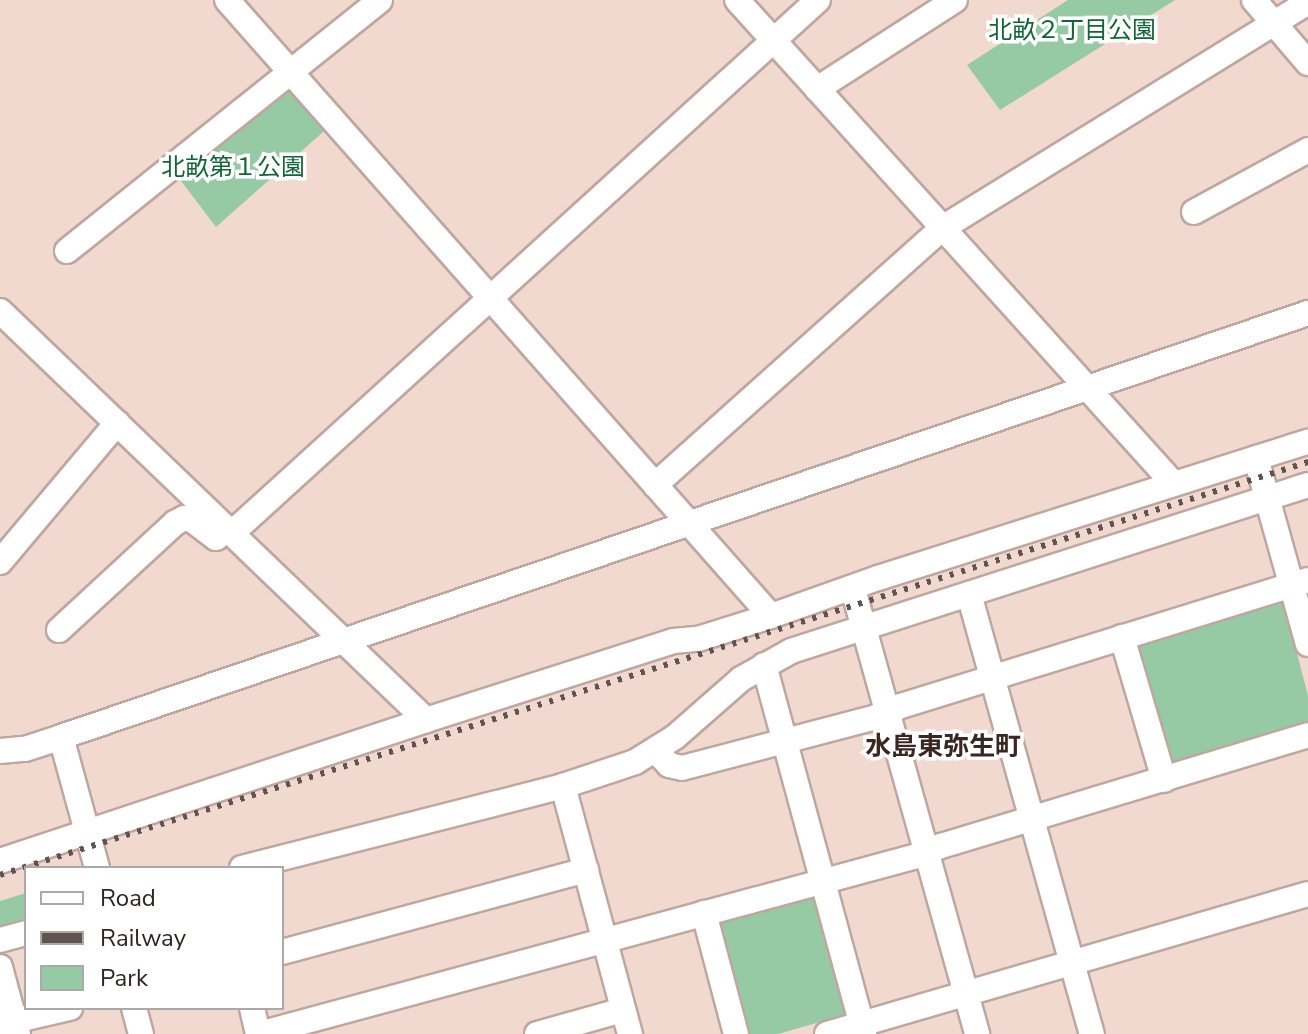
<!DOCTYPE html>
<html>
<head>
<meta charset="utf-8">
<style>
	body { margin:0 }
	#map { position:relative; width:1308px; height:1034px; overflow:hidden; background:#f2d9d0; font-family:"Nunito Sans","Noto Sans JP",sans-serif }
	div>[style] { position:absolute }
	.green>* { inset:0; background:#95caa4 }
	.roads { filter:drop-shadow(2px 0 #bfa79f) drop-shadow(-2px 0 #bfa79f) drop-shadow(0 2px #bfa79f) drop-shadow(0 -2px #bfa79f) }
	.minor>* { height:24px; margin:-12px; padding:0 12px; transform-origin:12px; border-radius:12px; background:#fff }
	.rail>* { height:6px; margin-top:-3px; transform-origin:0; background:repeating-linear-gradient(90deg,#61534f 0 4px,transparent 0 12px) }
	span { translate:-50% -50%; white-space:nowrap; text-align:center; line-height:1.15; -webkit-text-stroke:7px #fff; paint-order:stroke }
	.park-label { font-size:24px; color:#116638 }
	.neighbourhood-label { font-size:26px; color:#3a2721; font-weight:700 }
	.legend { position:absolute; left:24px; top:866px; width:260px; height:144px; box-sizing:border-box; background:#fff; border:2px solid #aca8a7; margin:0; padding:10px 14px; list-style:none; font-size:24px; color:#2f2522 }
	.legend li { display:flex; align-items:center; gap:16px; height:40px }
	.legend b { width:40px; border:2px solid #aca8a7 }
</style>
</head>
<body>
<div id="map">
	<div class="green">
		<div style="clip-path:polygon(1068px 0,1175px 0,1000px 110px,967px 65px)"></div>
		<div style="clip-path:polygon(286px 83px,332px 124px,216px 227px,175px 173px)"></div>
		<div style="clip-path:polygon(1283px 599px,1308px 696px,1308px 727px,1166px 771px,1134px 644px)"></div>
		<div style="clip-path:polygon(819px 892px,851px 1013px,778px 1034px,744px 1034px,715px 918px)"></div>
		<div style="clip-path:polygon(26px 893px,26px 923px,0 931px,0 901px)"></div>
	</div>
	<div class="roads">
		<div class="minor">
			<div style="left:227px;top:0;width:822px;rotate:48.55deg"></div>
			<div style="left:737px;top:0;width:652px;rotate:47.92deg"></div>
			<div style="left:1254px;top:0;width:83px;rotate:49.4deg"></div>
			<div style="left:817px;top:89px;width:164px;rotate:-32.8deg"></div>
			<div style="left:1194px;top:212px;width:130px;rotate:-28.5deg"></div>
			<div style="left:67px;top:251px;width:401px;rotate:-38.7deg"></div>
			<div style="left:0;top:311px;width:591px;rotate:43.83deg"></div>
			<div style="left:1256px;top:458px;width:193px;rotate:74.4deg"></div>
			<div style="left:655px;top:485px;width:387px;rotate:-41.8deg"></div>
			<div style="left:944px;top:227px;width:428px;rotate:-31.7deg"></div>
			<div style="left:232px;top:533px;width:792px;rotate:-42.29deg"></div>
			<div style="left:0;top:562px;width:182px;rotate:-49.9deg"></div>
			<div style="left:853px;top:589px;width:462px;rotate:74.4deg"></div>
			<div style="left:969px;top:594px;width:457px;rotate:74.4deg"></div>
			<div style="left:59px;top:630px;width:158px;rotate:-42.7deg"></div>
			<div style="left:175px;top:523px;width:10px;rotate:-29deg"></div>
			<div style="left:184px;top:518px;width:8px;rotate:14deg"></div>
			<div style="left:192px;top:520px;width:30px;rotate:37deg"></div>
			<div style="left:216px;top:538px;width:14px;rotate:-39deg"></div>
			<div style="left:1122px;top:637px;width:149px;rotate:73.6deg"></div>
			<div style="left:764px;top:665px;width:382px;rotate:74.8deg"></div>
			<div style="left:61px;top:737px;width:136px;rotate:74.6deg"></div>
			<div style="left:0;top:751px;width:25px;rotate:-5deg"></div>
			<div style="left:25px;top:749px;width:38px;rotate:-18deg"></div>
			<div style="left:61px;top:737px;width:1317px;rotate:-18.78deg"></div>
			<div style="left:656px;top:751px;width:19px;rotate:47deg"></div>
			<div style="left:669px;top:765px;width:13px;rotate:13deg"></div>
			<div style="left:682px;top:768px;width:201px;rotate:-14.7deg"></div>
			<div style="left:876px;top:717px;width:27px;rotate:-24deg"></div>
			<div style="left:901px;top:706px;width:426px;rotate:-17.2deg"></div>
			<div style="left:563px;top:786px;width:257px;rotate:74.9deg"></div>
			<div style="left:0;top:861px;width:449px;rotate:-18.3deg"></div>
			<div style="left:426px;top:720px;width:259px;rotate:-17.7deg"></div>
			<div style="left:673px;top:641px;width:25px;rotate:-5deg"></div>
			<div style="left:698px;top:639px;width:77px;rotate:-17.5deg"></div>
			<div style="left:771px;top:616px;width:114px;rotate:-19.6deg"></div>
			<div style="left:878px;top:578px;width:451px;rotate:-17.6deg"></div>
			<div style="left:242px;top:868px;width:331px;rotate:-14.3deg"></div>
			<div style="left:563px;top:786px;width:76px;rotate:-18.4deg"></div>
			<div style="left:635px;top:762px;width:47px;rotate:-32deg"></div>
			<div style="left:675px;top:737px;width:88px;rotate:-41.3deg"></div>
			<div style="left:741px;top:679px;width:57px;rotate:-29.2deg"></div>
			<div style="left:791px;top:651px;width:543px;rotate:-17.8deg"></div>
			<div style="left:704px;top:913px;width:125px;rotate:75.2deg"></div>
			<div style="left:0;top:940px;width:27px;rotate:-15deg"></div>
			<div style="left:282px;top:952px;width:315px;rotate:-15.1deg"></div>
			<div style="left:0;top:967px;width:69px;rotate:75deg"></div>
			<div style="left:134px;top:1008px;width:27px;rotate:75deg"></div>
			<div style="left:252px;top:1008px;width:27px;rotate:77deg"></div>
			<div style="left:0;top:1024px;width:72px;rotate:-12.9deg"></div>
			<div style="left:259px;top:1034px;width:682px;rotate:-15.14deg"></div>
			<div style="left:917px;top:856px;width:26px;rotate:-23deg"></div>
			<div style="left:941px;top:846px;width:383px;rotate:-16.8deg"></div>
			<div style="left:537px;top:1034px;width:89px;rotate:-15.6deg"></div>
			<div style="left:827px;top:1034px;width:501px;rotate:-16.23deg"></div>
		</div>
	</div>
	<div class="rail">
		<div style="left:0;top:875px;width:1372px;rotate:-17.52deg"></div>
	</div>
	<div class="park-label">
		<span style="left:1072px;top:31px">北畝２丁目公園</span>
		<span style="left:233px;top:168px">北畝第１公園</span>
	</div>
	<div class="neighbourhood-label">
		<span style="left:943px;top:747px">水島東弥生町</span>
	</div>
	<ul class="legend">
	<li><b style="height:10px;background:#fff"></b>Road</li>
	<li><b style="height:10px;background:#61534f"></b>Railway</li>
	<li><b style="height:22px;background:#95caa4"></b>Park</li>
	</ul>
</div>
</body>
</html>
